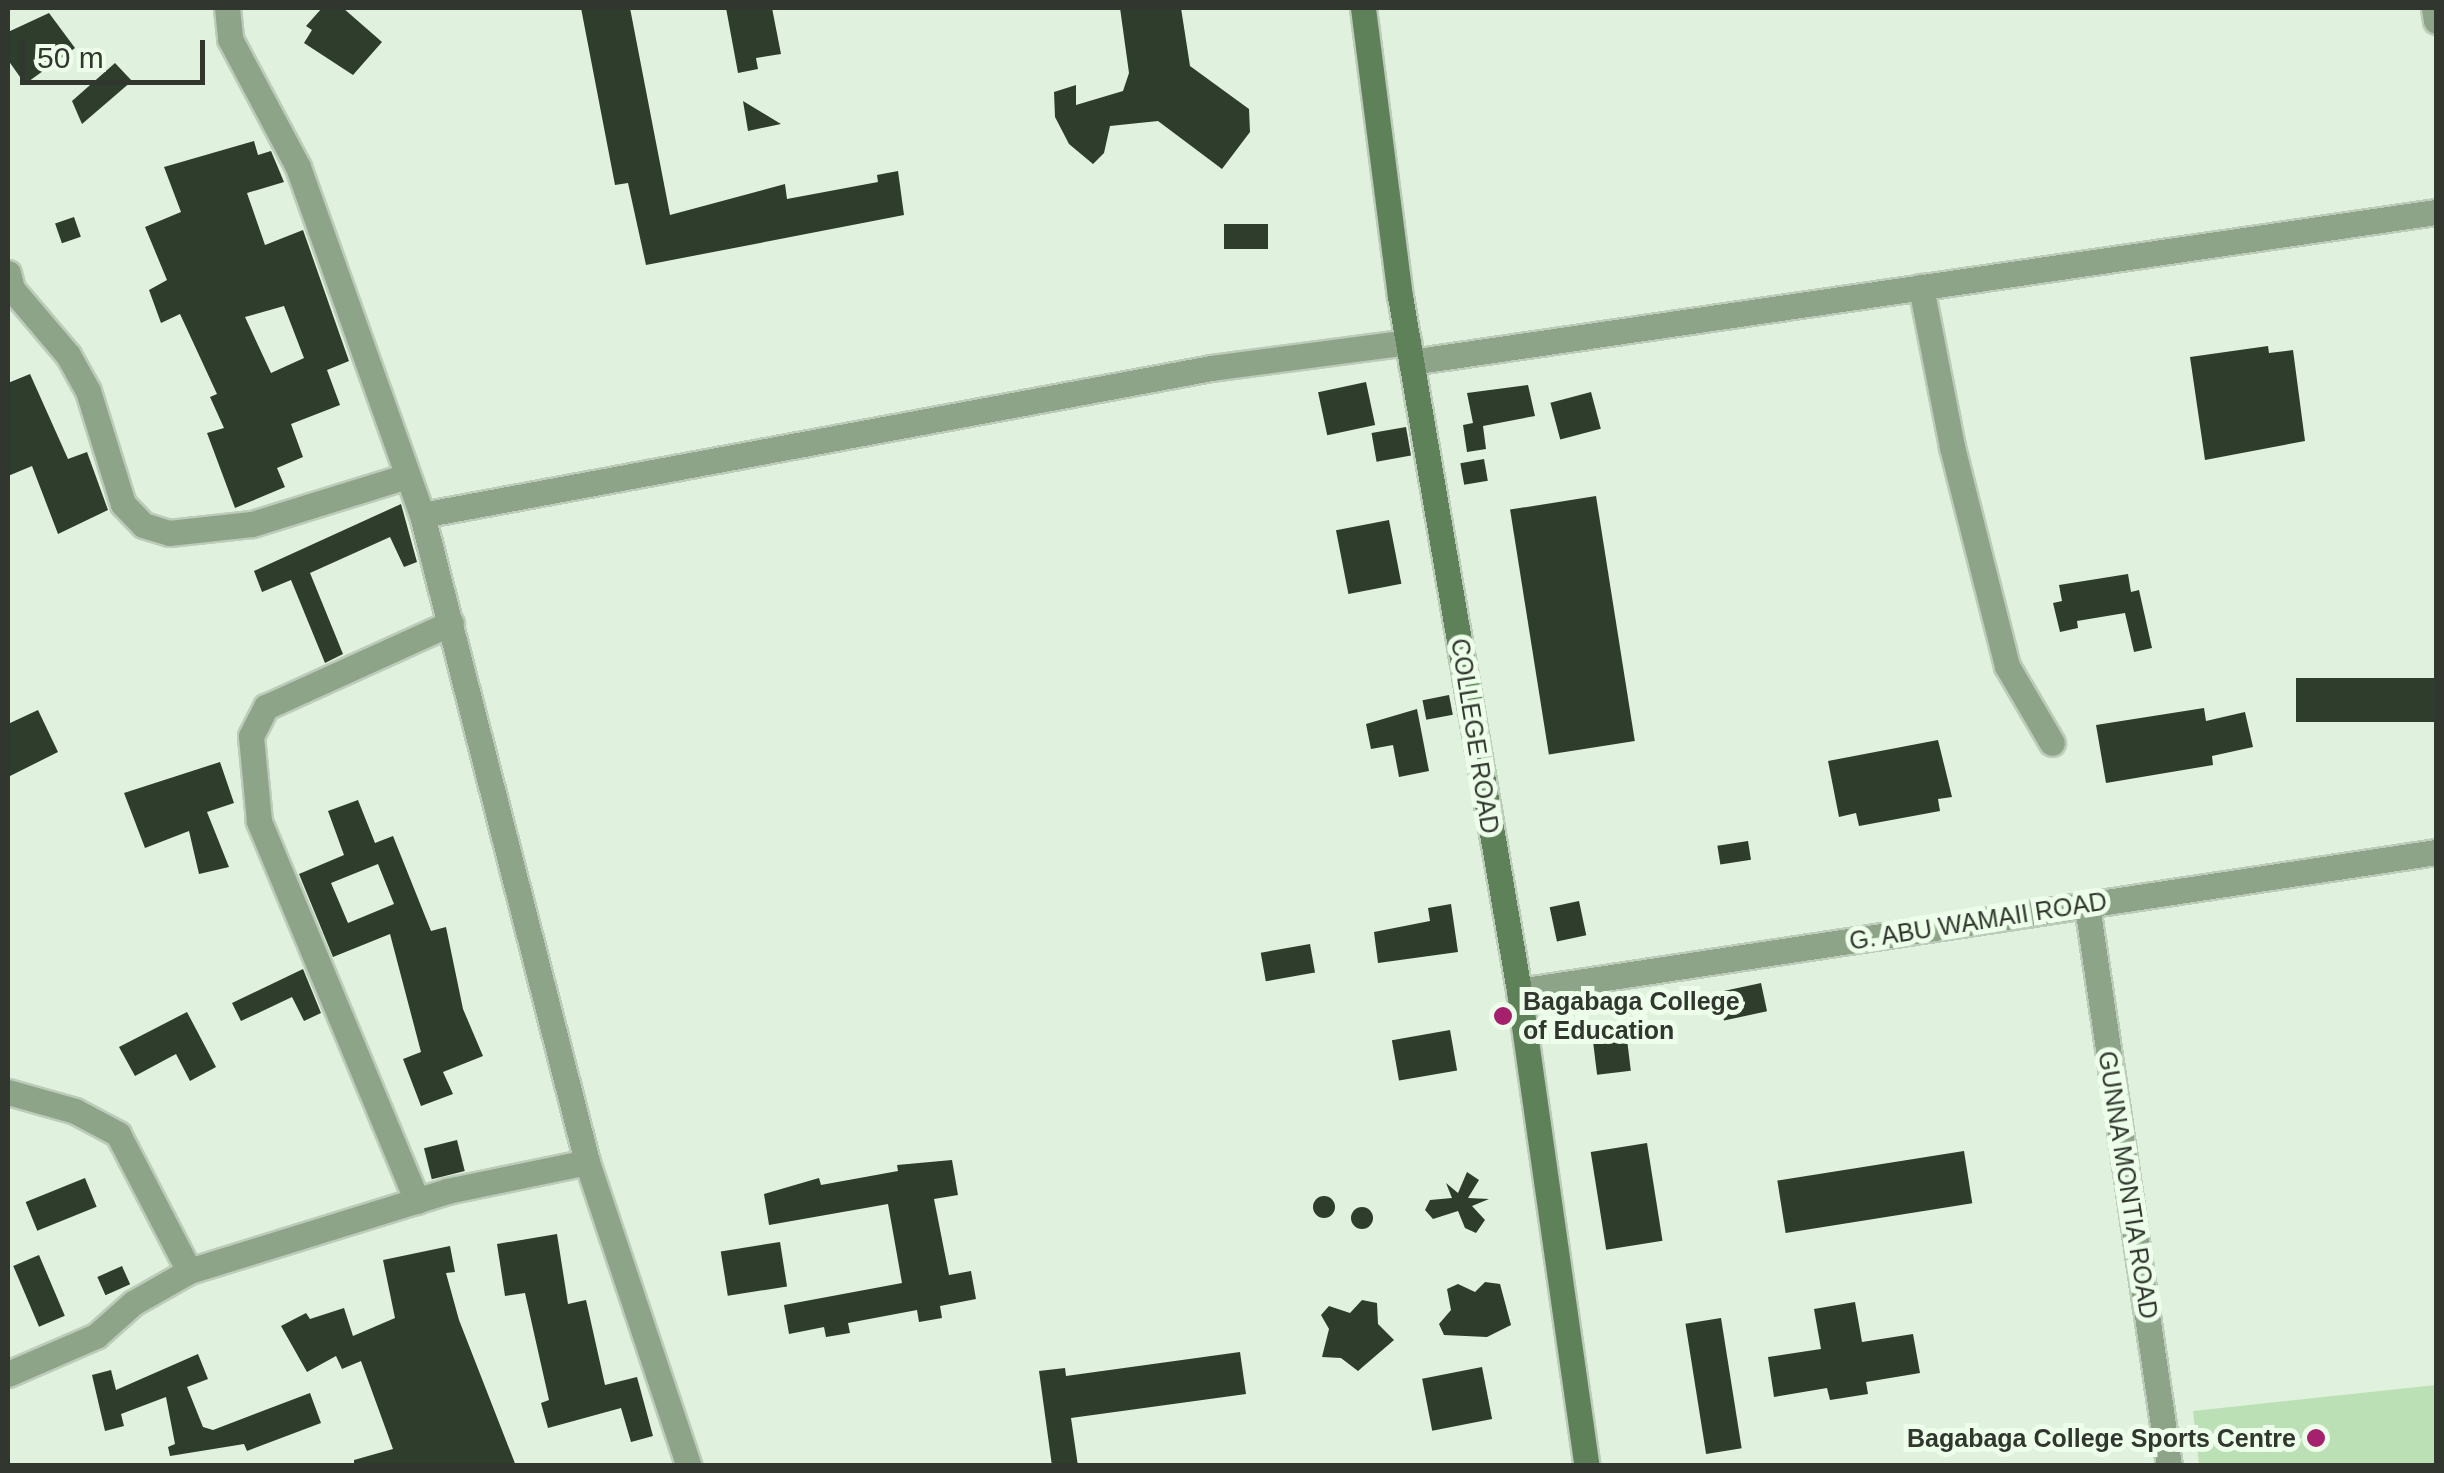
<!DOCTYPE html>
<html>
<head>
<meta charset="utf-8">
<style>
	body { margin:0 }
	#map { position:relative; width:2444px; height:1473px; overflow:hidden; background:#e0f1dd; font-family:Helvetica,sans-serif }
	div>[style] { position:absolute }
	.green>* { inset:0; background:#bce0b5 }
	.building>* { inset:0; background:#2f3d2c; transform-origin:0 0 }
	.round { border-radius:50% }
	.roads { filter:drop-shadow(2px 0 #bdccba) drop-shadow(-2px 0 #bdccba) drop-shadow(0 2px #bdccba) drop-shadow(0 -2px #bdccba) }
	.street>* { height:25px; margin:-12.5px; padding:0 12.5px; transform-origin:12.5px; border-radius:12.5px; background:#8da488 }
	.secondary>* { height:25px; margin:-12.5px; padding:0 12.5px; transform-origin:12.5px; border-radius:12.5px; background:#5f8159 }
	.dots>* { width:28px; height:28px; translate:-50% -50%; box-sizing:border-box; border:5px solid #edffea; border-radius:50% }
	span { translate:-50% -50%; white-space:nowrap; text-align:center; line-height:1.15; -webkit-text-stroke:10px #edffea; paint-order:stroke }
	.street-label { font-size:25px; color:#31372f }
	.poi-label { font-size:25px; color:#31372f; font-weight:700 }
	.left { translate:0 -50%; text-align:left }
	.right { translate:-100% -50%; text-align:right }
	.frame { position:absolute; inset:0; border:10px solid #31372f; pointer-events:none }
	.scale { position:absolute; left:20px; top:40px; width:185px; height:45px; box-sizing:border-box; border:5px solid #31372f; border-top:0; padding-left:12px; font-size:30px; line-height:35px; white-space:nowrap; color:#31372f; -webkit-text-stroke:8px #edffea; paint-order:stroke }
</style>
</head>
<body>
<div id="map">
	<div class="green">
		<div style="clip-path:polygon(2436px 1385px,2436px 1465px,2199px 1465px,2193px 1411px)"></div>
	</div>
	<div class="building">
		<div style="clip-path:polygon(322px 8px,343px 8px,382px 42px,353px 75px,304px 43px,312px 30px,306px 26px)"></div>
		<div style="clip-path:polygon(581px 8px,630px 8px,670px 215px,785px 184px,787px 199px,878px 182px,877px 175px,898px 171px,904px 215px,646px 265px,628px 183px,615px 185px)"></div>
		<div style="clip-path:polygon(726px 8px,772px 8px,781px 54px,756px 58px,758px 69px,738px 73px)"></div>
		<div style="clip-path:polygon(1120px 8px,1181px 8px,1190px 66px,1249px 109px,1250px 132px,1222px 169px,1158px 121px,1110px 126px,1104px 153px,1093px 164px,1069px 144px,1055px 117px,1054px 92px,1076px 85px,1076px 105px,1123px 91px,1129px 73px)"></div>
		<div style="clip-path:polygon(49px 13px,75px 48px,25px 84px,8px 60px,8px 32px)"></div>
		<div style="clip-path:polygon(115px 63px,132px 81px,82px 124px,72px 101px)"></div>
		<div style="clip-path:polygon(743px 101px,781px 124px,748px 131px)"></div>
		<div style="clip-path:polygon(evenodd,254px 141px,258px 155px,271px 151px,284px 182px,247px 193px,265px 245px,303px 230px,349px 361px,327px 370px,340px 405px,291px 424px,303px 457px,277px 468px,285px 487px,235px 508px,207px 433px,224px 428px,210px 397px,217px 394px,180px 314px,161px 323px,149px 290px,167px 280px,145px 227px,181px 212px,164px 167px,254px 141px,284px 306px,304px 358px,271px 373px,245px 317px,284px 306px)"></div>
		<div style="left:74px;top:217px;width:21px;height:20px;rotate:71deg"></div>
		<div style="left:1224px;top:224px;width:44px;height:25px"></div>
		<div style="clip-path:polygon(2268px 346px,2269px 353px,2293px 350px,2305px 441px,2205px 460px,2190px 357px)"></div>
		<div style="clip-path:polygon(30px 374px,68px 459px,87px 452px,108px 510px,58px 534px,32px 466px,8px 476px,8px 383px)"></div>
		<div style="left:1366px;top:382px;width:44px;height:49px;rotate:78deg"></div>
		<div style="clip-path:polygon(1528px 385px,1535px 416px,1483px 426px,1486px 449px,1467px 452px,1463px 425px,1473px 423px,1467px 393px)"></div>
		<div style="left:1591px;top:392px;width:38px;height:42px;rotate:75deg"></div>
		<div style="left:1406px;top:427px;width:29px;height:35px;rotate:80deg"></div>
		<div style="left:1484px;top:459px;width:22px;height:24px;rotate:80deg"></div>
		<div style="left:1596px;top:496px;width:248px;height:87px;rotate:81deg"></div>
		<div style="clip-path:polygon(401px 504px,417px 562px,404px 567px,390px 537px,310px 573px,343px 654px,325px 663px,291px 580px,262px 592px,254px 571px)"></div>
		<div style="left:1389px;top:520px;width:65px;height:54px;rotate:79deg"></div>
		<div style="clip-path:polygon(2128px 574px,2131px 592px,2139px 590px,2152px 648px,2134px 652px,2125px 613px,2077px 621px,2078px 628px,2060px 632px,2053px 603px,2062px 601px,2059px 585px)"></div>
		<div style="left:2436px;top:678px;width:44px;height:140px;rotate:90deg"></div>
		<div style="left:1449px;top:695px;width:20px;height:27px;rotate:79deg"></div>
		<div style="clip-path:polygon(2204px 708px,2206px 721px,2245px 712px,2253px 747px,2212px 756px,2213px 765px,2106px 783px,2096px 725px)"></div>
		<div style="clip-path:polygon(1417px 709px,1429px 771px,1399px 777px,1393px 745px,1371px 749px,1366px 724px)"></div>
		<div style="clip-path:polygon(38px 710px,58px 752px,8px 777px,8px 724px)"></div>
		<div style="clip-path:polygon(1938px 740px,1952px 797px,1938px 799px,1940px 811px,1859px 826px,1856px 813px,1839px 817px,1828px 761px)"></div>
		<div style="clip-path:polygon(220px 762px,234px 803px,207px 812px,229px 867px,199px 874px,189px 831px,145px 848px,124px 793px)"></div>
		<div style="clip-path:polygon(evenodd,358px 800px,375px 843px,393px 836px,431px 931px,446px 927px,463px 1009px,483px 1056px,443px 1072px,453px 1094px,421px 1106px,403px 1059px,421px 1052px,390px 934px,333px 957px,299px 874px,344px 855px,328px 811px,358px 800px,378px 864px,394px 904px,348px 923px,331px 883px,378px 864px)"></div>
		<div style="left:1748px;top:841px;width:19px;height:31px;rotate:81deg"></div>
		<div style="left:1579px;top:901px;width:35px;height:30px;rotate:78deg"></div>
		<div style="clip-path:polygon(1451px 904px,1458px 952px,1378px 963px,1374px 932px,1430px 921px,1428px 908px)"></div>
		<div style="left:1310px;top:944px;width:29px;height:50px;rotate:80deg"></div>
		<div style="clip-path:polygon(303px 969px,321px 1013px,304px 1021px,292px 997px,241px 1021px,232px 1003px)"></div>
		<div style="left:1761px;top:983px;width:29px;height:44px;rotate:78deg"></div>
		<div style="clip-path:polygon(187px 1012px,216px 1067px,190px 1081px,176px 1054px,135px 1076px,119px 1047px)"></div>
		<div style="left:1625px;top:1023px;width:48px;height:34px;rotate:83deg"></div>
		<div style="left:1450px;top:1030px;width:41px;height:59px;rotate:80deg"></div>
		<div style="left:457px;top:1140px;width:32px;height:34px;rotate:76deg"></div>
		<div style="left:1647px;top:1143px;width:99px;height:57px;rotate:81deg"></div>
		<div style="left:1964px;top:1151px;width:53px;height:189px;rotate:81deg"></div>
		<div style="clip-path:polygon(952px 1160px,958px 1195px,934px 1199px,949px 1275px,971px 1271px,976px 1299px,940px 1306px,942px 1318px,919px 1322px,917px 1310px,848px 1323px,850px 1333px,826px 1337px,824px 1327px,789px 1334px,784px 1305px,902px 1283px,888px 1204px,769px 1225px,764px 1194px,819px 1178px,821px 1185px,898px 1171px,897px 1165px)"></div>
		<div style="clip-path:polygon(1467px 1172px,1479px 1180px,1468px 1198px,1489px 1199px,1472px 1206px,1485px 1220px,1476px 1233px,1465px 1228px,1458px 1211px,1433px 1219px,1425px 1210px,1430px 1200px,1452px 1198px,1446px 1183px,1458px 1193px)"></div>
		<div style="left:85px;top:1178px;width:31px;height:64px;rotate:68deg"></div>
		<div class="round" style="left:1313px;top:1196px;width:22px;height:22px"></div>
		<div class="round" style="left:1351px;top:1207px;width:22px;height:22px"></div>
		<div style="clip-path:polygon(557px 1234px,568px 1304px,586px 1300px,605px 1385px,637px 1377px,653px 1436px,631px 1442px,621px 1408px,548px 1428px,541px 1403px,549px 1400px,525px 1293px,505px 1296px,497px 1244px)"></div>
		<div style="left:780px;top:1242px;width:45px;height:60px;rotate:81deg"></div>
		<div style="clip-path:polygon(450px 1246px,455px 1272px,446px 1273px,459px 1320px,516px 1466px,354px 1466px,354px 1460px,393px 1449px,361px 1361px,342px 1369px,336px 1356px,307px 1372px,281px 1326px,306px 1313px,310px 1319px,344px 1308px,353px 1336px,395px 1318px,383px 1260px)"></div>
		<div style="left:39px;top:1255px;width:66px;height:28px;rotate:67deg"></div>
		<div style="left:122px;top:1266px;width:20px;height:27px;rotate:66deg"></div>
		<div style="clip-path:polygon(1485px 1282px,1500px 1284px,1511px 1325px,1487px 1337px,1444px 1335px,1439px 1324px,1451px 1310px,1447px 1289px,1458px 1284px,1475px 1292px)"></div>
		<div style="clip-path:polygon(1362px 1300px,1377px 1303px,1378px 1324px,1394px 1340px,1358px 1371px,1341px 1358px,1322px 1357px,1329px 1329px,1321px 1315px,1329px 1306px,1350px 1313px)"></div>
		<div style="clip-path:polygon(1855px 1302px,1862px 1342px,1913px 1334px,1920px 1373px,1866px 1382px,1868px 1394px,1830px 1400px,1827px 1388px,1774px 1397px,1768px 1357px,1821px 1349px,1814px 1309px)"></div>
		<div style="left:1721px;top:1318px;width:132px;height:36px;rotate:81deg"></div>
		<div style="clip-path:polygon(1240px 1352px,1246px 1394px,1071px 1418px,1078px 1466px,1052px 1466px,1039px 1371px,1065px 1368px,1066px 1376px)"></div>
		<div style="clip-path:polygon(198px 1354px,208px 1379px,187px 1387px,203px 1427px,213px 1430px,310px 1393px,321px 1423px,247px 1451px,244px 1444px,170px 1456px,168px 1447px,175px 1444px,166px 1397px,121px 1414px,124px 1426px,105px 1431px,92px 1375px,111px 1370px,116px 1390px)"></div>
		<div style="left:1482px;top:1367px;width:53px;height:61px;rotate:79deg"></div>
	</div>
	<div class="roads">
		<div class="street">
			<div style="left:227px;top:8px;width:31px;rotate:84deg"></div>
			<div style="left:230px;top:39px;width:145px;rotate:62deg"></div>
			<div style="left:298px;top:167px;width:369px;rotate:70.4deg"></div>
			<div style="left:422px;top:515px;width:668px;rotate:75.69deg"></div>
			<div style="left:2434px;top:8px;width:13px;rotate:81deg"></div>
			<div style="left:8px;top:273px;width:16px;rotate:76deg"></div>
			<div style="left:12px;top:289px;width:87px;rotate:49.7deg"></div>
			<div style="left:68px;top:355px;width:41px;rotate:60.9deg"></div>
			<div style="left:88px;top:391px;width:118px;rotate:72.8deg"></div>
			<div style="left:123px;top:504px;width:29px;rotate:46deg"></div>
			<div style="left:143px;top:525px;width:27px;rotate:17deg"></div>
			<div style="left:169px;top:533px;width:83px;rotate:-6.2deg"></div>
			<div style="left:252px;top:524px;width:162px;rotate:-17.2deg"></div>
			<div style="left:1921px;top:287px;width:163px;rotate:79deg"></div>
			<div style="left:1952px;top:447px;width:226px;rotate:75.9deg"></div>
			<div style="left:2007px;top:666px;width:89px;rotate:59.7deg"></div>
			<div style="left:1411px;top:362px;width:1036px;rotate:-8.33deg"></div>
			<div style="left:422px;top:515px;width:803px;rotate:-10.55deg"></div>
			<div style="left:1211px;top:368px;width:199px;rotate:-7.5deg"></div>
			<div style="left:2087px;top:905px;width:567px;rotate:81.68deg"></div>
			<div style="left:1519px;top:991px;width:927px;rotate:-8.62deg"></div>
			<div style="left:8px;top:1092px;width:70px;rotate:15.8deg"></div>
			<div style="left:75px;top:1111px;width:49px;rotate:28.1deg"></div>
			<div style="left:118px;top:1134px;width:154px;rotate:62.6deg"></div>
			<div style="left:417px;top:1201px;width:412px;rotate:-112.6deg"></div>
			<div style="left:259px;top:821px;width:85px;rotate:-95.4deg"></div>
			<div style="left:251px;top:736px;width:33px;rotate:-63deg"></div>
			<div style="left:266px;top:707px;width:203px;rotate:-24.4deg"></div>
			<div style="left:8px;top:1374px;width:96px;rotate:-23.4deg"></div>
			<div style="left:96px;top:1336px;width:50px;rotate:-41.7deg"></div>
			<div style="left:133px;top:1303px;width:64px;rotate:-29.7deg"></div>
			<div style="left:189px;top:1271px;width:270px;rotate:-17.2deg"></div>
			<div style="left:447px;top:1191px;width:143px;rotate:-11.7deg"></div>
			<div style="left:587px;top:1162px;width:321px;rotate:71.5deg"></div>
		</div>
		<div class="secondary">
			<div style="left:1363px;top:8px;width:290px;rotate:82.7deg"></div>
			<div style="left:1400px;top:296px;width:705px;rotate:80.28deg"></div>
			<div style="left:1519px;top:991px;width:480px;rotate:81.9deg"></div>
		</div>
	</div>
	<div class="dots">
		<div style="left:1503px;top:1016px;background:#a5216e"></div>
		<div style="left:2316px;top:1438px;background:#a5216e"></div>
	</div>
	<div class="street-label">
		<span style="left:1475px;top:736px;rotate:81deg">COLLEGE ROAD</span>
		<span style="left:1978px;top:921px;rotate:-9deg">G. ABU WAMAII ROAD</span>
		<span style="left:2128px;top:1185px;rotate:81deg">GUNNA MONTIA ROAD</span>
	</div>
	<div class="poi-label">
		<span class="left" style="left:1523px;top:1016px">Bagabaga College<br>of Education</span>
		<span class="right" style="left:2296px;top:1438px">Bagabaga College Sports Centre</span>
	</div>
	<div class="frame"></div>
	<div class="scale">50 m</div>
</div>
</body>
</html>
